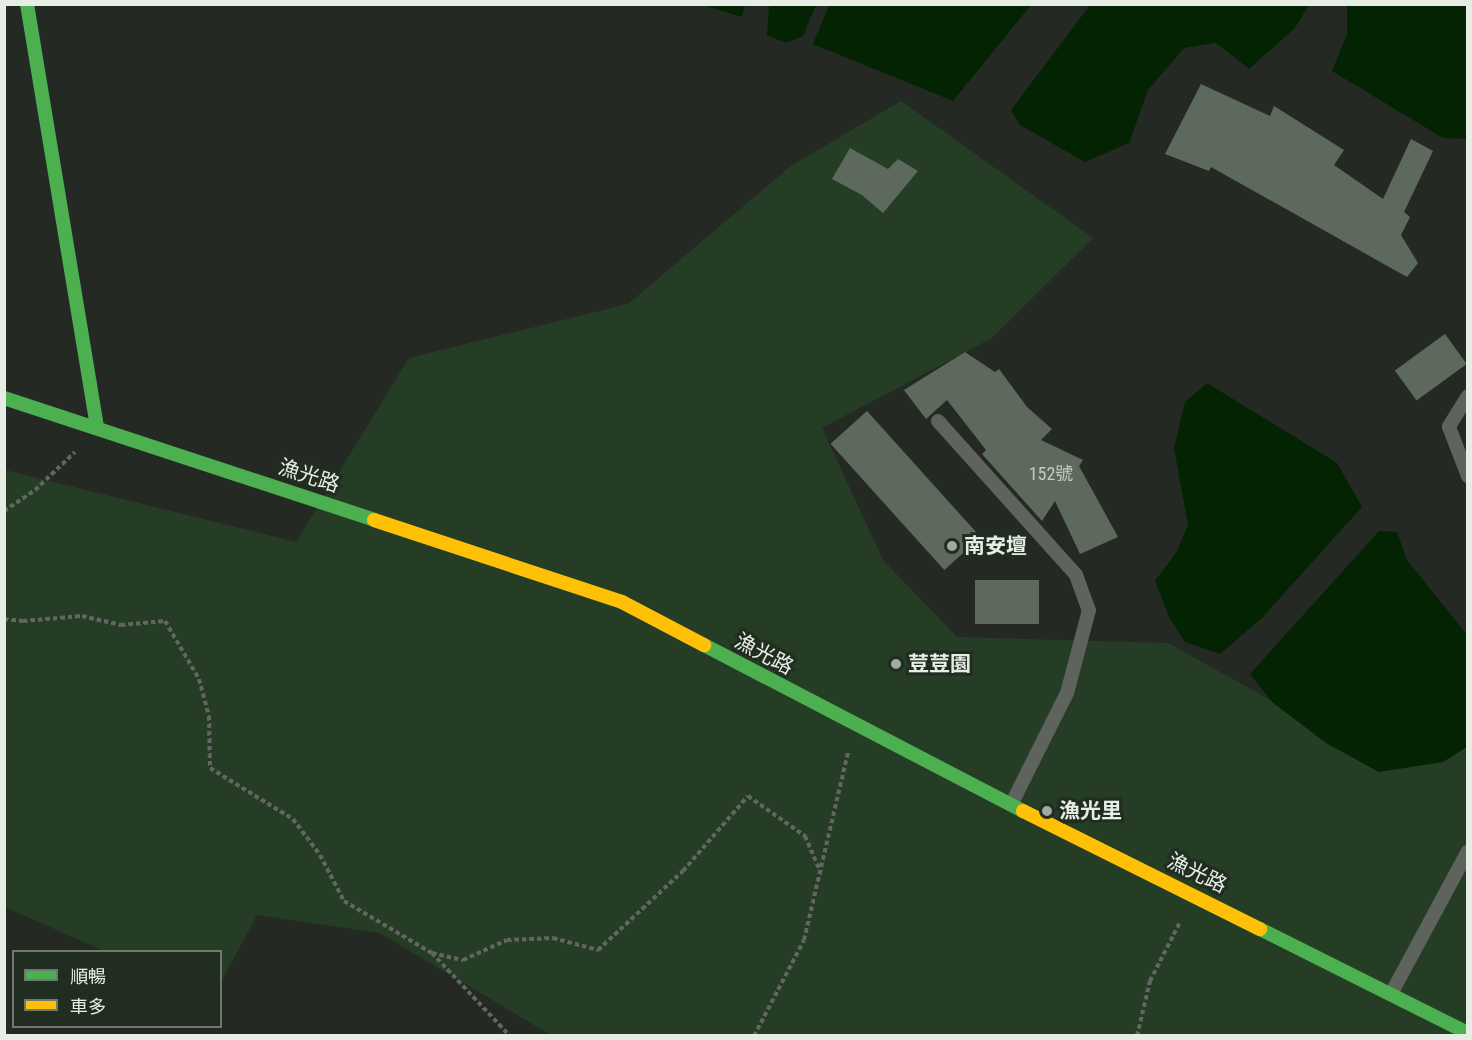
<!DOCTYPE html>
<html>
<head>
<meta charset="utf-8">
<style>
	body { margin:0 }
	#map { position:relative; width:1472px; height:1040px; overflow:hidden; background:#242a23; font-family:"Roboto Condensed","Noto Sans TC",sans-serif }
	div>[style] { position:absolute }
	.green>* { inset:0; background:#263d25 }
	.water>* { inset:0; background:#032303 }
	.building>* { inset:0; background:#5e695d; transform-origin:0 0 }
	.path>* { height:4px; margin-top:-2px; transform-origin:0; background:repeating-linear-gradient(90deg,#626661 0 4.5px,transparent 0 7.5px) }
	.lane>* { height:14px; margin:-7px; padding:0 7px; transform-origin:7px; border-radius:7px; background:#5e635e }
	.fast>* { height:14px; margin:-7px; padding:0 7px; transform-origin:7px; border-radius:7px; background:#4caf50 }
	.slow>* { height:14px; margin:-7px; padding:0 7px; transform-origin:7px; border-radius:7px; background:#ffc107 }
	.dots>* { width:16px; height:16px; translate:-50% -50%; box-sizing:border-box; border:3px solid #212d20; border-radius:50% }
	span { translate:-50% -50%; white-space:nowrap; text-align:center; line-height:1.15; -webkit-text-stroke:6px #212d20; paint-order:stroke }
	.number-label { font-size:18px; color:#c3ccc3 }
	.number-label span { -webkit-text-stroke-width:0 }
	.street-label { font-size:21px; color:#e5ede5 }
	.poi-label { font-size:21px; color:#e5ede5; font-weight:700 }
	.left { translate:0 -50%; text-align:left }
	.frame { position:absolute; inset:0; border:6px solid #e5ede5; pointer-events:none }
	.legend { position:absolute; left:12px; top:950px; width:210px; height:78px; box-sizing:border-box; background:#212d20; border:2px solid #6f7a6f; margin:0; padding:8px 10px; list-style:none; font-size:18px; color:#e5ede5 }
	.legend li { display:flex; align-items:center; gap:12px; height:30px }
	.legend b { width:30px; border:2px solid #6f7a6f }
</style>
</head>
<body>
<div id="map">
	<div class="green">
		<div style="clip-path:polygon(901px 101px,1093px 238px,992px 338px,822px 428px,883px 560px,957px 637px,1168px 643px,1389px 766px,1467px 715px,1467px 1035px,551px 1035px,380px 933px,257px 915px,221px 982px,220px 952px,104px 951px,5px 907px,5px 470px,296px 542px,409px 358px,628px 304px,791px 166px)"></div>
	</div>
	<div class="water">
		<div style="clip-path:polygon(703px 5px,745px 5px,742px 17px)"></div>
		<div style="clip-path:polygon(769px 5px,770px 4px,816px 5px,803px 36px,786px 43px,767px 35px)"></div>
		<div style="clip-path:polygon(829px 5px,829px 4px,1031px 5px,953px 101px,813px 44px)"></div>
		<div style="clip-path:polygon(1090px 5px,1090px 4px,1309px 5px,1295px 28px,1249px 69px,1216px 43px,1184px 48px,1148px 90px,1129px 143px,1085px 162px,1020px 125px,1011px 110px)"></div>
		<div style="clip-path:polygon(1347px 5px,1467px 5px,1467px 139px,1443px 138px,1332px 71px,1347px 34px)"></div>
		<div style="clip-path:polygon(1207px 383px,1337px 463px,1362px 507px,1262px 618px,1220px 654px,1185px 642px,1170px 619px,1155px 581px,1176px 553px,1188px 525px,1174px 448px,1185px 402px)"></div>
		<div style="clip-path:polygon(1379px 531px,1397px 532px,1407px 560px,1468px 636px,1467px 747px,1443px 762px,1379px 772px,1326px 743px,1272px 702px,1250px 674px)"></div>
	</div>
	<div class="building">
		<div style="clip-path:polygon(1201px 84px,1270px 116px,1274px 106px,1344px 150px,1334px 165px,1383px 199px,1411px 139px,1433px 151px,1404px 212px,1410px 217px,1401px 235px,1418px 263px,1407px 277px,1211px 167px,1209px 171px,1165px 154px)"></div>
		<div style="clip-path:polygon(850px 148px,888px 169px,898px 159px,918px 171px,883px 213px,862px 195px,832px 179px)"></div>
		<div style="left:1445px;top:334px;width:37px;height:62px;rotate:54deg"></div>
		<div style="clip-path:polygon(965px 352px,995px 372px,999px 369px,1027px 407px,1052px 429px,1041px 440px,1083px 460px,1079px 466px,1118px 537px,1080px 554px,1055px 501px,1042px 521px,982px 454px,986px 450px,947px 400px,926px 419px,904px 390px)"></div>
		<div style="left:867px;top:411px;width:170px;height:49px;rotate:48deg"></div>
		<div style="left:975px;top:580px;width:64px;height:44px"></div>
	</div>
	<div class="path">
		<div style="left:4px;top:511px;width:37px;rotate:-34deg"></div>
		<div style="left:35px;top:490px;width:55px;rotate:-43.5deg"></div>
		<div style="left:4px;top:619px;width:19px;rotate:6deg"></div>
		<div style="left:23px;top:621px;width:59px;rotate:-4.8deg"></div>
		<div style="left:82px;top:616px;width:40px;rotate:13deg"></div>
		<div style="left:121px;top:625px;width:44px;rotate:-5.2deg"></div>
		<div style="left:165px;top:621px;width:67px;rotate:59.6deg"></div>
		<div style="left:199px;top:679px;width:38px;rotate:75deg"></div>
		<div style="left:209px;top:716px;width:52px;rotate:88.9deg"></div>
		<div style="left:210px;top:768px;width:97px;rotate:31.6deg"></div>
		<div style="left:293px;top:819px;width:45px;rotate:53.1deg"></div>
		<div style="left:320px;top:855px;width:52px;rotate:62.4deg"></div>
		<div style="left:344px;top:901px;width:102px;rotate:30.6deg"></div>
		<div style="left:432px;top:953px;width:114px;rotate:46.8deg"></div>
		<div style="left:432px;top:953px;width:32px;rotate:13deg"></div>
		<div style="left:463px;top:960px;width:48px;rotate:-24.4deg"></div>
		<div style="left:507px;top:940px;width:46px;rotate:-2.5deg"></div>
		<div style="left:553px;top:938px;width:47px;rotate:14.9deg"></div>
		<div style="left:598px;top:950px;width:116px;rotate:-42.9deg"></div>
		<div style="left:683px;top:871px;width:99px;rotate:-49.1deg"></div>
		<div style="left:748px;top:796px;width:70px;rotate:35.1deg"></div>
		<div style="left:805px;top:836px;width:40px;rotate:66.6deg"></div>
		<div style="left:754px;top:1036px;width:108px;rotate:-62.5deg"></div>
		<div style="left:804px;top:940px;width:193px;rotate:-76.8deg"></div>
		<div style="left:1137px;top:1036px;width:57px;rotate:-76.7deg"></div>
		<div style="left:1150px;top:981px;width:66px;rotate:-63deg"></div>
	</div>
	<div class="lane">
		<div style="left:1468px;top:396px;width:36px;rotate:122deg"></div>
		<div style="left:1449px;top:427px;width:53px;rotate:68.8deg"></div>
		<div style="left:938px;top:421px;width:207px;rotate:48.1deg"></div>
		<div style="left:1076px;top:575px;width:37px;rotate:70deg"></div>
		<div style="left:1089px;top:610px;width:86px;rotate:104.8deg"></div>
		<div style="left:1067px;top:693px;width:125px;rotate:116.6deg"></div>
		<div style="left:1391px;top:994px;width:162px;rotate:-61.7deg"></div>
	</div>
	<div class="fast">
		<div style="left:27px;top:4px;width:430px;rotate:80.6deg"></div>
		<div style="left:4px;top:398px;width:390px;rotate:18.2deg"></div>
		<div style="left:704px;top:645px;width:360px;rotate:27.5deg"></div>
		<div style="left:1260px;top:929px;width:233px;rotate:26.6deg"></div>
	</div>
	<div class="slow">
		<div style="left:374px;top:520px;width:261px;rotate:18.3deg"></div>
		<div style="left:622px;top:602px;width:93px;rotate:27.7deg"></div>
		<div style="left:1023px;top:811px;width:265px;rotate:26.5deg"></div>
	</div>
	<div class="dots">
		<div style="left:952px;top:546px;background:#a1a9a1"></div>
		<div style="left:896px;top:664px;background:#a1a9a1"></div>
		<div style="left:1047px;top:811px;background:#a1a9a1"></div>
	</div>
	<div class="number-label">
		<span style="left:1051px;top:474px">152號</span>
	</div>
	<div class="street-label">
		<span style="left:309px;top:476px;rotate:18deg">漁光路</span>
		<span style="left:764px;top:654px;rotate:28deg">漁光路</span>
		<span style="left:1197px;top:873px;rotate:26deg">漁光路</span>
	</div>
	<div class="poi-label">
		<span class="left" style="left:964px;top:546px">南安壇</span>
		<span class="left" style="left:908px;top:664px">荳荳園</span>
		<span class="left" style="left:1059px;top:811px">漁光里</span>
	</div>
	<div class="frame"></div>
	<ul class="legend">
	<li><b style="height:8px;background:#4caf50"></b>順暢</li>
	<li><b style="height:8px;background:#ffc107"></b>車多</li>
	</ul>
</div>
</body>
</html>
